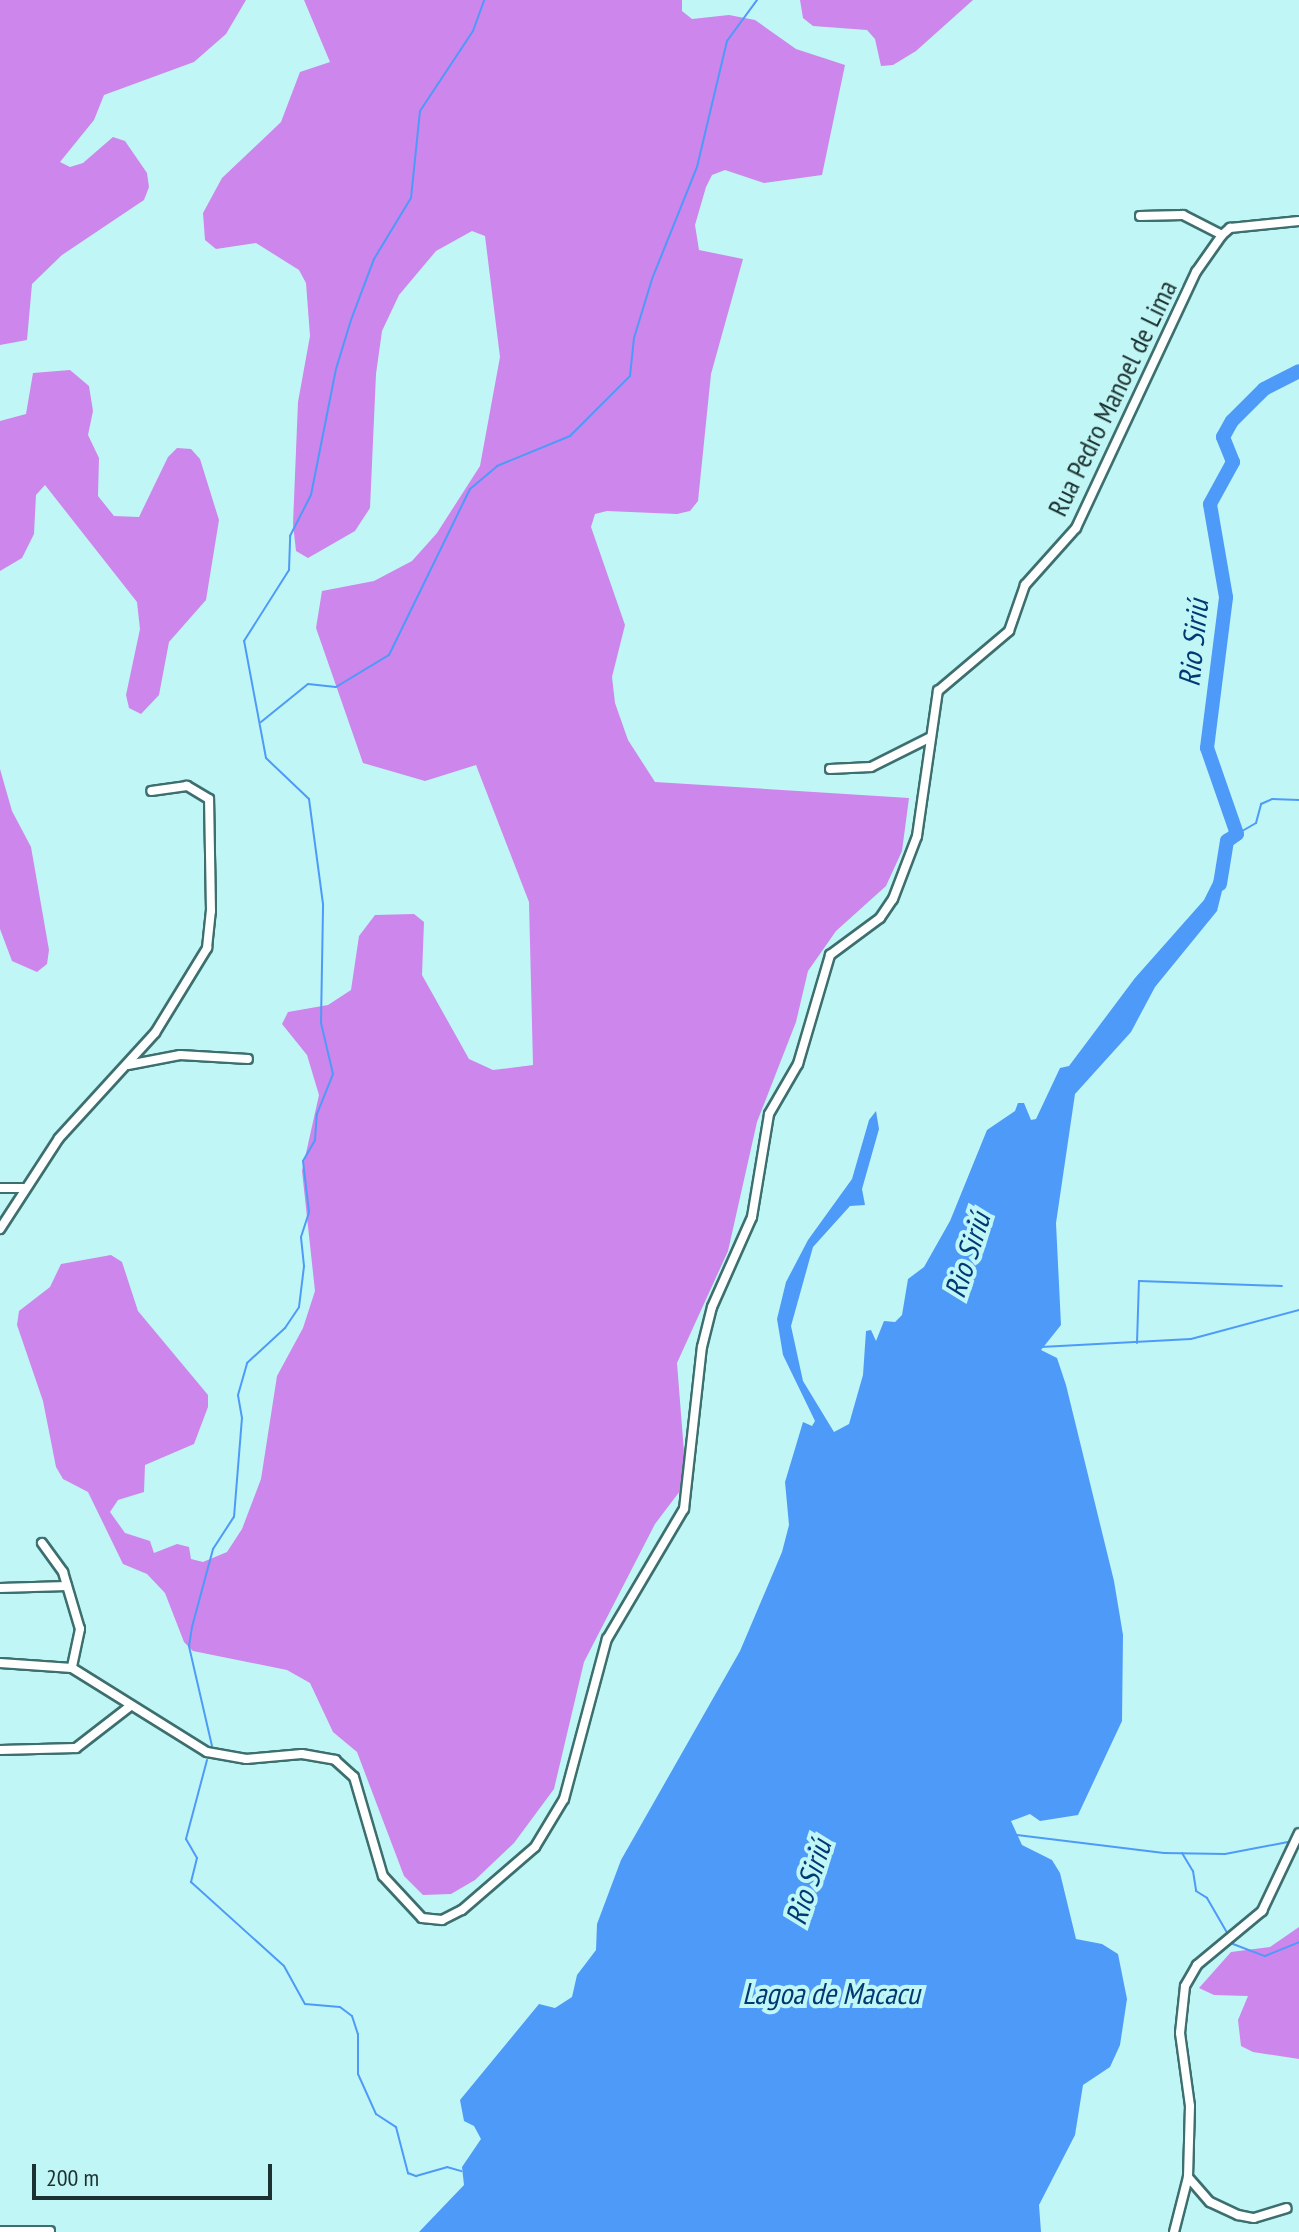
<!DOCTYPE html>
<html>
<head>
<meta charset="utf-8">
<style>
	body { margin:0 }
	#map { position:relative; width:1299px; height:2232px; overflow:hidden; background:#c0f6f5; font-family:"PT Sans Narrow",sans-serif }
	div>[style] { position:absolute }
	.forest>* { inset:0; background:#cd86ec }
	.water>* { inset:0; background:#4e9af8 }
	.stream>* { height:2px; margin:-1px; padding:0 1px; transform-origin:1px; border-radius:1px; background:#4e9af8 }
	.river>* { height:14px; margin:-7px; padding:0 7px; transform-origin:7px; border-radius:7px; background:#4e9af8 }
	.roads { filter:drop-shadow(2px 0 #3d6f6f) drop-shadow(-2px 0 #3d6f6f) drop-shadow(0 2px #3d6f6f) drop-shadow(0 -2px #3d6f6f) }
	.minor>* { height:8px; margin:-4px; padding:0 4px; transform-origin:4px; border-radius:4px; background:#fff }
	span { translate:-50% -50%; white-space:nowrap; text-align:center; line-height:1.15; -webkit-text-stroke:8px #c0f6f5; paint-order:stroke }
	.street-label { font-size:28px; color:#1c3131 }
	.water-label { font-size:30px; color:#023974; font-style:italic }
	.scale { position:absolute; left:32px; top:2164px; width:240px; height:36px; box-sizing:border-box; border:4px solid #1c3131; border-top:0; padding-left:10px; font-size:24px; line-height:28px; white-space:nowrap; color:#1c3131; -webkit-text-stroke:6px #c0f6f5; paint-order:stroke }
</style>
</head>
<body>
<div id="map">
	<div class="forest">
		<div style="clip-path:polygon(0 0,246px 0,226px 34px,194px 62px,104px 95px,94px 120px,60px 162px,70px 167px,83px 163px,113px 137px,125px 141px,147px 173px,149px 187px,144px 200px,62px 255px,32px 284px,27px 340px,0 345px)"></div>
		<div style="clip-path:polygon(304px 0,682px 0,682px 11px,692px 19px,729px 15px,755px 20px,796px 49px,845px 65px,822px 175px,764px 183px,725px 170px,712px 175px,706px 187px,695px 225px,699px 250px,743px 259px,711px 374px,698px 501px,690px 511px,677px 514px,607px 511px,595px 514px,591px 527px,625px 625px,612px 677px,615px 703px,628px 740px,655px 782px,909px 798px,902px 851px,886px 886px,836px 931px,808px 971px,796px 1022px,757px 1122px,728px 1251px,677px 1363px,685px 1465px,680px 1491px,655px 1524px,584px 1662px,554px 1789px,514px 1843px,475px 1880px,451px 1894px,423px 1895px,404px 1876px,357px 1752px,333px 1732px,310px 1683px,287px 1670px,193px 1651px,184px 1642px,165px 1593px,147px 1574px,123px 1564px,88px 1492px,63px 1479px,56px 1467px,43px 1401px,17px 1325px,19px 1311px,50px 1287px,61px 1264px,111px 1255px,122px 1262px,138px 1311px,208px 1395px,208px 1407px,194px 1444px,145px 1465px,144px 1492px,118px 1500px,110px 1512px,125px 1533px,150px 1541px,154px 1553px,177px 1544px,189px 1547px,191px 1559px,203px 1562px,227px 1552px,242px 1529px,261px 1479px,277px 1376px,303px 1328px,315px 1291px,302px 1171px,319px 1095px,307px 1055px,282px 1024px,288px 1012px,328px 1005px,351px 990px,359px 936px,375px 915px,414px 914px,424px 922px,422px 975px,469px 1059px,493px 1070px,533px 1065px,529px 902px,476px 765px,425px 781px,363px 763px,316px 628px,322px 591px,374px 581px,412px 561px,437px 533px,480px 466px,500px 357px,485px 236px,472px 231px,436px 251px,399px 295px,382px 331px,376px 374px,370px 508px,355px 531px,308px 558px,296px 551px,293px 524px,298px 402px,310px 336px,306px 283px,299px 270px,256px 243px,216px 249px,205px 240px,203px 213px,222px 178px,281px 122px,300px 72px,330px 62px)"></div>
		<div style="clip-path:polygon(800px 0,973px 0,916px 51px,893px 65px,881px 66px,875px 39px,867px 30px,813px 26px,803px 18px)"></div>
		<div style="clip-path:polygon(70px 370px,89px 386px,93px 411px,88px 435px,99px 458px,98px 496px,114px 516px,139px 517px,168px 457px,177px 448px,191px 449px,200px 459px,219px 520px,206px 600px,169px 642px,159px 695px,141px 714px,129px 708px,126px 695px,140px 629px,137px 602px,45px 485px,36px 495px,34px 534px,22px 558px,0 571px,0 421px,26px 414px,33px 373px)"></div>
		<div style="clip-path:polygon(0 769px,12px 811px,31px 847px,49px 950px,47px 964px,37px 972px,12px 961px,0 929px)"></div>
		<div style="clip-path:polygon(1299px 1927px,1299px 2059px,1253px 2052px,1241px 2046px,1238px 2020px,1248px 1996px,1214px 1995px,1199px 1988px,1231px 1952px,1270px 1947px)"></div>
	</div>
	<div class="water">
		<div style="clip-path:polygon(1221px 866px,1224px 883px,1217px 911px,1155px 987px,1131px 1032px,1075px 1094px,1056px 1223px,1061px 1325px,1041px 1350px,1057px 1358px,1066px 1385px,1114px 1581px,1123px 1635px,1122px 1721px,1078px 1815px,1040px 1821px,1030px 1814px,1011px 1821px,1022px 1845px,1052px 1860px,1060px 1873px,1076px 1939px,1102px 1944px,1118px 1954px,1127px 1999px,1120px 2045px,1110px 2067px,1083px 2085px,1075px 2135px,1039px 2205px,1041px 2232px,419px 2232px,464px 2185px,462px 2167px,481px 2139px,474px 2126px,464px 2121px,460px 2100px,539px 2004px,555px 2008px,572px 1997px,577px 1975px,596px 1950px,597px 1924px,621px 1860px,740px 1651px,782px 1552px,789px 1525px,785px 1482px,803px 1422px,812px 1426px,815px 1421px,783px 1355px,777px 1319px,786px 1282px,808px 1240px,852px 1179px,869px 1120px,876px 1111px,879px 1129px,862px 1189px,865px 1205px,850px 1206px,813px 1247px,791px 1326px,803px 1381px,834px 1432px,849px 1424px,863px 1375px,866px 1331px,871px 1330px,876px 1341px,884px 1321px,895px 1322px,902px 1315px,908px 1279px,924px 1267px,950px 1221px,987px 1130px,1015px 1111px,1018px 1103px,1024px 1103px,1031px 1120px,1036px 1119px,1060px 1068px,1069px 1066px,1135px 978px,1204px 900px)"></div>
	</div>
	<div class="stream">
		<div style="left:261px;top:722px;width:60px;rotate:-39deg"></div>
		<div style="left:308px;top:684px;width:28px;rotate:6deg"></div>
		<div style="left:336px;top:687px;width:62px;rotate:-31.1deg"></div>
		<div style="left:389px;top:655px;width:185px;rotate:-64deg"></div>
		<div style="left:470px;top:489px;width:35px;rotate:-40deg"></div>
		<div style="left:497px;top:466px;width:79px;rotate:-22.3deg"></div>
		<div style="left:570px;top:436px;width:85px;rotate:-45deg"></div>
		<div style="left:630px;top:376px;width:38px;rotate:-84deg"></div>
		<div style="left:634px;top:338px;width:62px;rotate:-73deg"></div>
		<div style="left:652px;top:279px;width:121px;rotate:-68.1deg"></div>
		<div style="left:697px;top:167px;width:130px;rotate:-76.6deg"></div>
		<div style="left:727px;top:41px;width:51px;rotate:-53.8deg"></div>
		<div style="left:1237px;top:834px;width:22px;rotate:-30deg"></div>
		<div style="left:1256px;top:823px;width:20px;rotate:-75deg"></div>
		<div style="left:1261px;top:804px;width:12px;rotate:-24deg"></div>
		<div style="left:1272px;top:799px;width:27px;rotate:2deg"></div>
		<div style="left:1137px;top:1343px;width:62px;rotate:-88.2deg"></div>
		<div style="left:1139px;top:1281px;width:143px;rotate:2deg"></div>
		<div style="left:1041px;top:1347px;width:150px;rotate:-3.1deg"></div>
		<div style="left:1191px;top:1339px;width:112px;rotate:-15deg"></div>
		<div style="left:212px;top:1746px;width:103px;rotate:-103deg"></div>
		<div style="left:189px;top:1646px;width:19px;rotate:-81deg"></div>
		<div style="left:192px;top:1627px;width:81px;rotate:-74.9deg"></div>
		<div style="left:213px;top:1549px;width:38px;rotate:-57deg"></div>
		<div style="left:234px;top:1517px;width:99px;rotate:-85.4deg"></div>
		<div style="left:242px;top:1418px;width:23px;rotate:-100deg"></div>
		<div style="left:238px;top:1395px;width:33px;rotate:-74deg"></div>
		<div style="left:247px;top:1363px;width:52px;rotate:-42.6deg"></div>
		<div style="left:285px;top:1328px;width:25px;rotate:-56deg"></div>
		<div style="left:299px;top:1307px;width:41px;rotate:-83deg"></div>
		<div style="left:304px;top:1266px;width:29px;rotate:-96deg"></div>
		<div style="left:301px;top:1237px;width:26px;rotate:-72deg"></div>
		<div style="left:309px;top:1212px;width:51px;rotate:-96.7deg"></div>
		<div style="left:303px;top:1161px;width:24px;rotate:-60deg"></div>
		<div style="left:315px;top:1140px;width:26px;rotate:-86deg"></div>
		<div style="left:317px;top:1114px;width:43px;rotate:-68.2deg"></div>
		<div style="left:333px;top:1074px;width:52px;rotate:-103.2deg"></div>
		<div style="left:321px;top:1023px;width:119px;rotate:-89deg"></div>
		<div style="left:323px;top:904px;width:106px;rotate:-97.6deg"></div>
		<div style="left:309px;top:799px;width:59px;rotate:-136.4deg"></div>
		<div style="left:266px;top:758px;width:119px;rotate:-100.6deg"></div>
		<div style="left:244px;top:641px;width:84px;rotate:-57.6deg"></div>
		<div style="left:289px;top:570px;width:34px;rotate:-88deg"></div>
		<div style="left:290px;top:536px;width:46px;rotate:-62.9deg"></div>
		<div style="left:311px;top:495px;width:128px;rotate:-78.8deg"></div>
		<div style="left:336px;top:369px;width:51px;rotate:-73deg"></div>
		<div style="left:351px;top:320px;width:65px;rotate:-69.3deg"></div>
		<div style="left:374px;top:259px;width:71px;rotate:-58.8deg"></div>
		<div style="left:411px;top:198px;width:87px;rotate:-84.1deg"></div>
		<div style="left:420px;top:111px;width:96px;rotate:-56.5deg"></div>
		<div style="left:473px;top:31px;width:33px;rotate:-70deg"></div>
		<div style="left:207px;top:1760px;width:82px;rotate:104.9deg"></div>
		<div style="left:186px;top:1839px;width:22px;rotate:60deg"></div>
		<div style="left:197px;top:1858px;width:25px;rotate:104deg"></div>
		<div style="left:191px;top:1882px;width:125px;rotate:42.1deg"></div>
		<div style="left:284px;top:1966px;width:43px;rotate:61.1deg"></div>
		<div style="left:305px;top:2004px;width:35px;rotate:5deg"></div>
		<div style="left:340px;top:2007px;width:15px;rotate:37deg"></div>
		<div style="left:352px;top:2016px;width:19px;rotate:72deg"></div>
		<div style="left:358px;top:2034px;width:40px;rotate:90deg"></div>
		<div style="left:358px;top:2074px;width:44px;rotate:65.8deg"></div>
		<div style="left:376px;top:2114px;width:24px;rotate:33deg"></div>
		<div style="left:396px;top:2127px;width:48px;rotate:75.4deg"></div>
		<div style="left:408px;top:2173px;width:9px;rotate:21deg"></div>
		<div style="left:416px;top:2176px;width:32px;rotate:-16deg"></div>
		<div style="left:447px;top:2167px;width:15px;rotate:16deg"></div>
		<div style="left:1017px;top:1835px;width:148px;rotate:7deg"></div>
		<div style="left:1164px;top:1853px;width:61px;rotate:0.9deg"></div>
		<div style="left:1225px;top:1854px;width:64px;rotate:-10.8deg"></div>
		<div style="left:1182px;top:1853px;width:21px;rotate:59deg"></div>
		<div style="left:1193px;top:1871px;width:20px;rotate:81deg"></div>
		<div style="left:1196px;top:1891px;width:13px;rotate:32deg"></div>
		<div style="left:1207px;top:1898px;width:39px;rotate:60deg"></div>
		<div style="left:1233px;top:1944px;width:34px;rotate:21deg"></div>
		<div style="left:1265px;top:1956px;width:37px;rotate:-22deg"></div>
	</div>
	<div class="river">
		<div style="left:1220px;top:884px;width:44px;rotate:-80.8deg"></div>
		<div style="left:1227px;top:841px;width:12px;rotate:-35deg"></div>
		<div style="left:1237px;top:834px;width:91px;rotate:-109.2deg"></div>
		<div style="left:1207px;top:748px;width:152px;rotate:-82.8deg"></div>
		<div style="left:1226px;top:597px;width:94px;rotate:-99.8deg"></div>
		<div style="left:1210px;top:504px;width:48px;rotate:-61.3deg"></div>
		<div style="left:1233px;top:462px;width:27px;rotate:-112deg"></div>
		<div style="left:1223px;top:437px;width:18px;rotate:-61deg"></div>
		<div style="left:1232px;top:421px;width:45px;rotate:-45deg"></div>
		<div style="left:1264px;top:389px;width:39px;rotate:-27deg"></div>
	</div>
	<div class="roads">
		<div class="minor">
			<div style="left:1140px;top:216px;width:43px;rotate:-1.3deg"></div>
			<div style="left:1183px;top:215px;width:44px;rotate:27.1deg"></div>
			<div style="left:830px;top:769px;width:41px;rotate:-2.8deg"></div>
			<div style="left:871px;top:767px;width:65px;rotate:-26.6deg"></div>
			<div style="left:128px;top:1065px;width:53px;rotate:-10.9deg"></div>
			<div style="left:180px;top:1055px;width:68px;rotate:3.4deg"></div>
			<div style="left:0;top:1188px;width:23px"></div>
			<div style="left:0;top:1229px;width:108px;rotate:-57deg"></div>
			<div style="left:59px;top:1138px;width:142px;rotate:-47.6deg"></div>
			<div style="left:155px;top:1033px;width:100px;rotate:-58.5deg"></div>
			<div style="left:207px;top:948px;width:37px;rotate:-84deg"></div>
			<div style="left:211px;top:911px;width:112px;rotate:-91deg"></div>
			<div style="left:209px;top:799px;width:26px;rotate:-149deg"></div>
			<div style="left:187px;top:786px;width:36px;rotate:172deg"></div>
			<div style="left:42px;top:1543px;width:36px;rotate:54deg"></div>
			<div style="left:63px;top:1572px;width:59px;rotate:73.4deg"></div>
			<div style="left:80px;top:1629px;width:40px;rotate:102deg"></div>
			<div style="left:0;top:1588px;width:67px;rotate:-1.7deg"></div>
			<div style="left:0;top:1663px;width:72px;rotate:4deg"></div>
			<div style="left:72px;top:1668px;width:159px;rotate:31.9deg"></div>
			<div style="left:207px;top:1752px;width:40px;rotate:10deg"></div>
			<div style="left:246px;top:1759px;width:56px;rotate:-5.1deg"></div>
			<div style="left:302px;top:1754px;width:34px;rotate:10deg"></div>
			<div style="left:335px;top:1760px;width:25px;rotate:42deg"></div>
			<div style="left:354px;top:1777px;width:103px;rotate:73.7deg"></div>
			<div style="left:383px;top:1876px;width:57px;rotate:47.1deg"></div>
			<div style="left:422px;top:1918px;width:20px;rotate:6deg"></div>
			<div style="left:442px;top:1920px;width:22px;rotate:-27deg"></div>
			<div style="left:462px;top:1910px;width:96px;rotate:-40.8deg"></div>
			<div style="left:535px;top:1847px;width:56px;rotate:-58.9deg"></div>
			<div style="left:564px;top:1799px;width:166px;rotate:-75deg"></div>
			<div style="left:607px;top:1639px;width:151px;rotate:-59.4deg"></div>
			<div style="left:684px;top:1509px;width:163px;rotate:-83.7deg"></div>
			<div style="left:702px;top:1347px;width:41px;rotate:-76deg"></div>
			<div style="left:712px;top:1307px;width:98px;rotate:-66deg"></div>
			<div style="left:752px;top:1217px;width:104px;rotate:-80.6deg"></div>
			<div style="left:769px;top:1114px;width:58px;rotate:-59.9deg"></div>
			<div style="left:798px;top:1064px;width:114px;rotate:-73.6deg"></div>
			<div style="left:830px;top:955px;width:62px;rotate:-36.5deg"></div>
			<div style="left:880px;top:918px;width:23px;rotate:-56deg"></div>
			<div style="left:893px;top:899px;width:67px;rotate:-69.1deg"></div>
			<div style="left:917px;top:836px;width:147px;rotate:-81.8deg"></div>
			<div style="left:938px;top:691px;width:93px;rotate:-40.2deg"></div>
			<div style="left:1009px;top:631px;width:49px;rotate:-70.8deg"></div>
			<div style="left:1025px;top:585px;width:76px;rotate:-48.2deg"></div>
			<div style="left:1076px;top:528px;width:283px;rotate:-64.9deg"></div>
			<div style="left:1196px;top:272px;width:45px;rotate:-54.9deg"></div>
			<div style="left:1222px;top:235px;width:11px;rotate:-41deg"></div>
			<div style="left:1230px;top:228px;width:69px;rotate:-5.8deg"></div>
			<div style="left:0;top:1750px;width:76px;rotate:-1.5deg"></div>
			<div style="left:76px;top:1748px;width:67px;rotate:-37.7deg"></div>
			<div style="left:1188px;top:2177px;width:33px;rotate:49deg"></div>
			<div style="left:1210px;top:2202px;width:31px;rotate:25deg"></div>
			<div style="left:1238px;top:2215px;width:16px;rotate:11deg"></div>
			<div style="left:1254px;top:2218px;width:34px;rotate:-17deg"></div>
			<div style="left:0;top:2231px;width:50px"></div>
			<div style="left:1174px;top:2232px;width:57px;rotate:-75.7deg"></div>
			<div style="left:1188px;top:2177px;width:71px;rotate:-88.4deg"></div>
			<div style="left:1190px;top:2106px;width:74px;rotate:-97.8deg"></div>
			<div style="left:1180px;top:2033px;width:47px;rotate:-83.9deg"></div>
			<div style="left:1185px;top:1986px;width:24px;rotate:-60deg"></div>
			<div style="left:1197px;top:1965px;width:85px;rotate:-39.7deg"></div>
			<div style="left:1262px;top:1911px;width:86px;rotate:-64.6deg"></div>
		</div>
	</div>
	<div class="street-label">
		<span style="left:1112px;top:398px;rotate:-64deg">Rua Pedro Manoel de Lima</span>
	</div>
	<div class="water-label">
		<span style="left:1193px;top:643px;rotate:-84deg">Rio Siriú</span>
		<span style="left:967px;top:1255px;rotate:-72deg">Rio Siriú</span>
		<span style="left:808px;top:1882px;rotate:-72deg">Rio Siriú</span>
		<span style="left:831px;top:1993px">Lagoa de Macacu</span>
	</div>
	<div class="scale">200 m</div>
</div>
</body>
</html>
